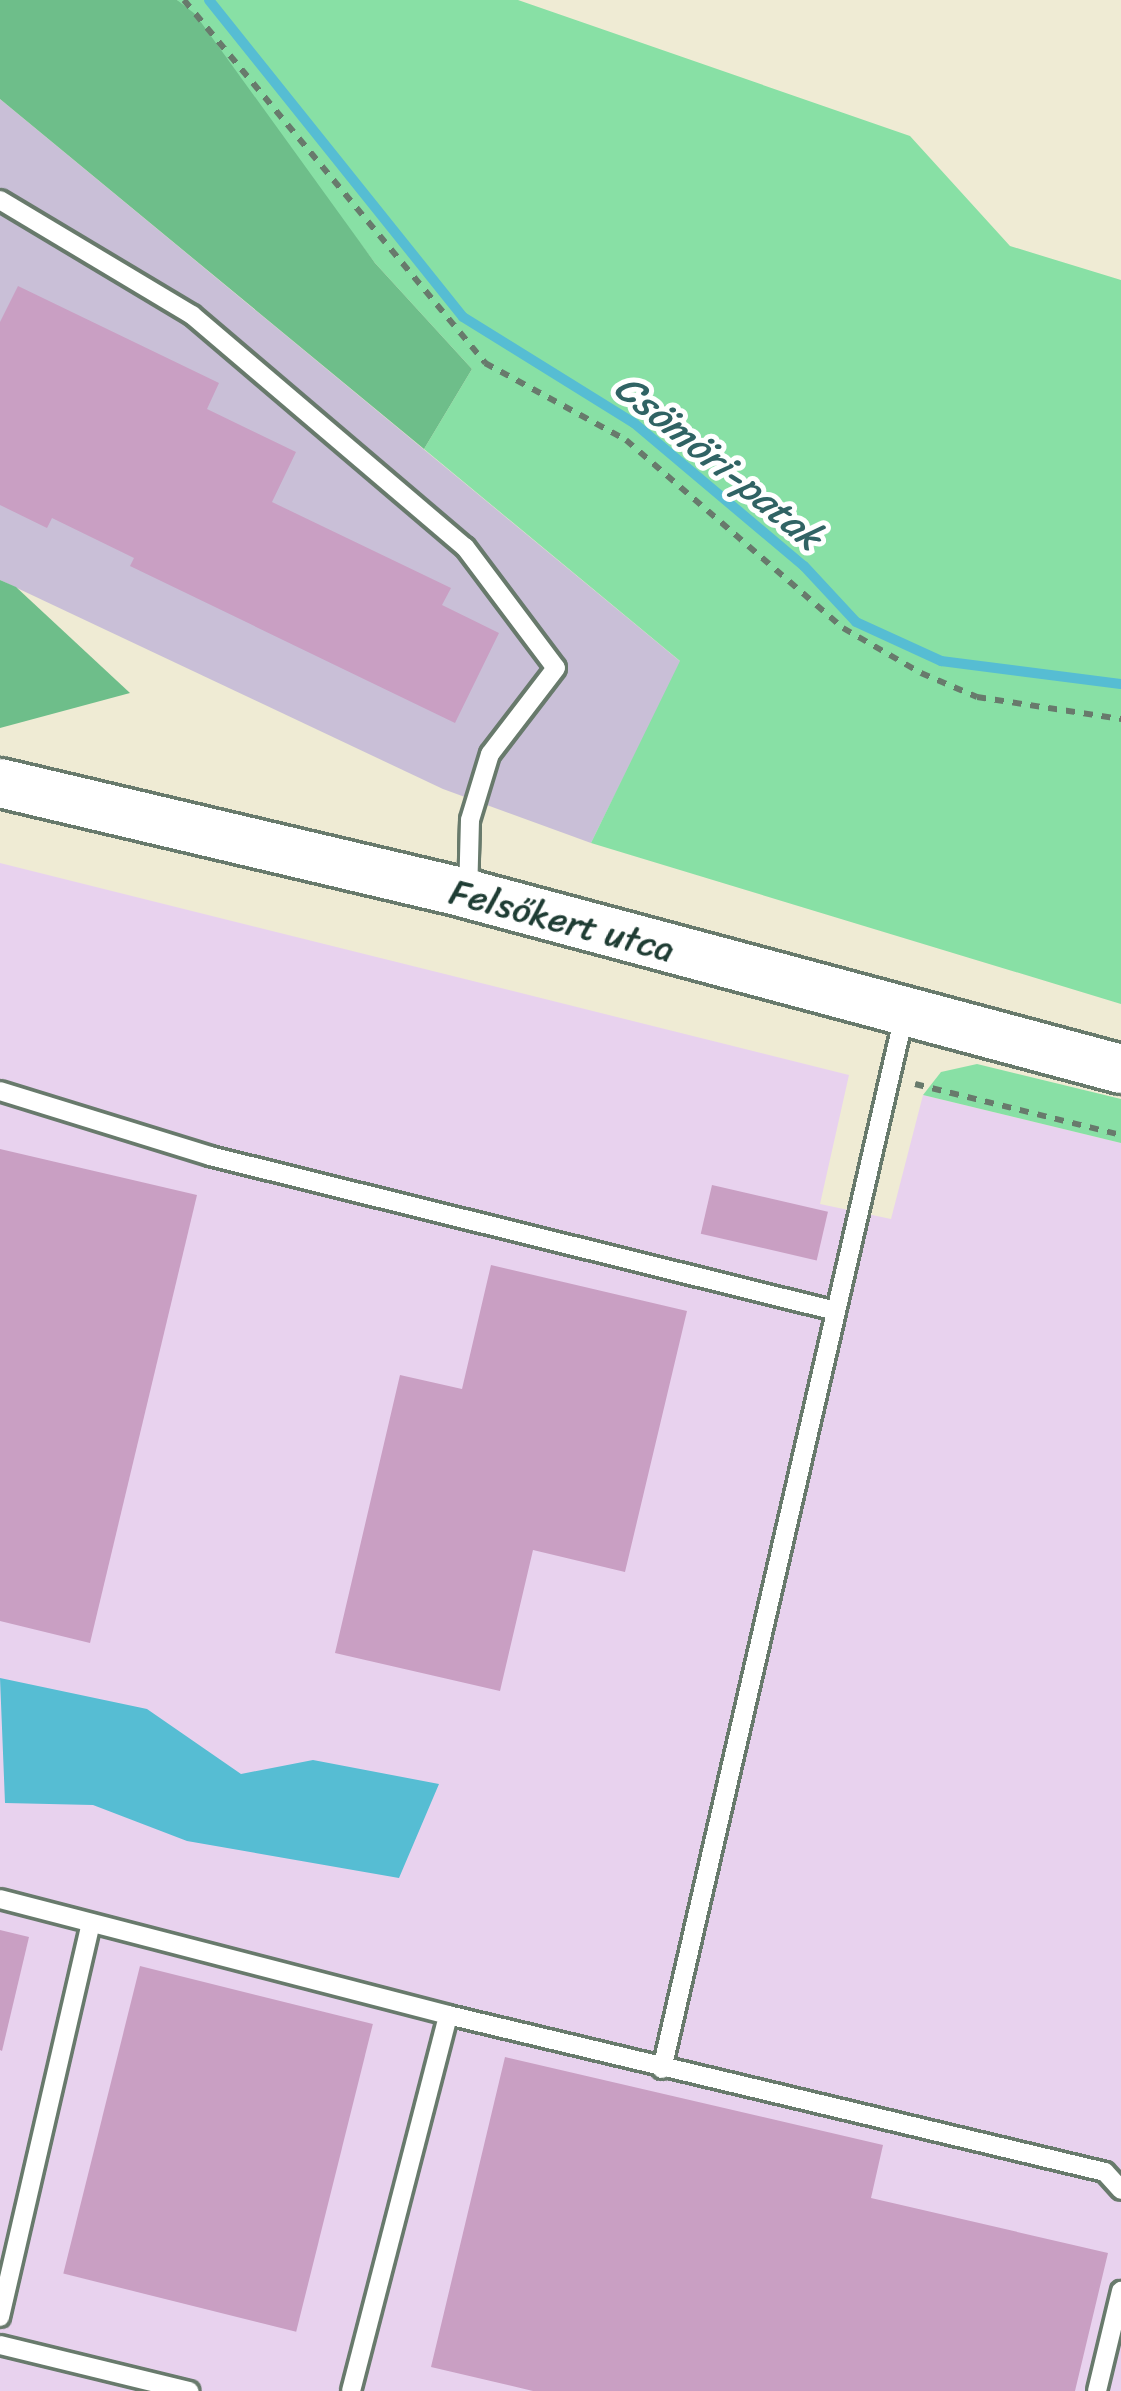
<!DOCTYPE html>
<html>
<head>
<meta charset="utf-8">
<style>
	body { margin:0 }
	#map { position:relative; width:1121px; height:2391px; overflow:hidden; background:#efebd4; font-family:Sriracha,sans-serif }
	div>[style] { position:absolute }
	.built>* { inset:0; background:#e8d2ee }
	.industrial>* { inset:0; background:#c9bfd7 }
	.green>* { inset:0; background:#88e0a5 }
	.forest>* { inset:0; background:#6ebe8a }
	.water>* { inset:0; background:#56bdd3 }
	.stream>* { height:10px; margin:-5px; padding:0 5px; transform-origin:5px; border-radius:5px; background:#56bdd3 }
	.building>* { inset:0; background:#c99fc3; transform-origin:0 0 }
	.path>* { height:6px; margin-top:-3px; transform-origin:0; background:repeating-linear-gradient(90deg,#687a6c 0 9px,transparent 0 18px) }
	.roads { filter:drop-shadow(3px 0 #687a6c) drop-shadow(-3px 0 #687a6c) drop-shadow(0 3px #687a6c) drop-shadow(0 -3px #687a6c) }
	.service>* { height:18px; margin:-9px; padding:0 9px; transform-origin:9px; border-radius:9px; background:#fff }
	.tertiary>* { height:48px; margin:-24px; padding:0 24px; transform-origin:24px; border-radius:24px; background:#fff }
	span { translate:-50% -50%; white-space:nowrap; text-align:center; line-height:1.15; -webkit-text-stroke:10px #fff; paint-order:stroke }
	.street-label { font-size:36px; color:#1f3d34 }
	.water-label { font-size:39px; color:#306364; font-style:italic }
</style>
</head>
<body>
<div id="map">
	<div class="built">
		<div style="clip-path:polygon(0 863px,849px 1075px,820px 1204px,891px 1219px,923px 1095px,1121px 1143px,1121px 2391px,0 2391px)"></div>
	</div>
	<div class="industrial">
		<div style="clip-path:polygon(0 99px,681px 662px,591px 843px,443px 789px,0 580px)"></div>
	</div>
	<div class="green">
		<div style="clip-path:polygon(177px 0,518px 0,910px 136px,1010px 246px,1121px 280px,1121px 1004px,591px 843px,680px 661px,424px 449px,472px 369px,375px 263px)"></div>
		<div style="clip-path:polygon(977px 1064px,1121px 1099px,1121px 1143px,923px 1095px,941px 1072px)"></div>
	</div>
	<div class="forest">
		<div style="clip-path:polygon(0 0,177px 0,195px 14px,375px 263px,472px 369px,424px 449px,0 99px)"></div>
		<div style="clip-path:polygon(0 580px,16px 587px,130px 693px,0 728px)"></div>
	</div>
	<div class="water">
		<div style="clip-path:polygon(0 1678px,147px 1709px,241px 1774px,313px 1760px,439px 1784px,399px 1878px,187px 1841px,93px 1805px,5px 1803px)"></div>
	</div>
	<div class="stream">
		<div style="left:209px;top:0;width:406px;rotate:51.3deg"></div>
		<div style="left:463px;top:317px;width:201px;rotate:31.8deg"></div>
		<div style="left:634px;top:423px;width:222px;rotate:40.1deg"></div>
		<div style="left:804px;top:566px;width:76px;rotate:47.1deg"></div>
		<div style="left:856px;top:622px;width:94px;rotate:24.6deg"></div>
		<div style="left:941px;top:661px;width:181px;rotate:7.3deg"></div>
	</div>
	<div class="building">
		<div style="clip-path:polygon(18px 286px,219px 383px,207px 409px,296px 452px,272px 502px,451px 588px,442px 605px,499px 633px,455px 723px,130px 566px,134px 558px,52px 518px,47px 528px,0 505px,0 322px)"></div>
		<div style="clip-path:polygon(0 1149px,197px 1195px,90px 1643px,0 1621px)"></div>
		<div style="left:712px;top:1185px;width:119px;height:50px;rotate:13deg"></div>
		<div style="clip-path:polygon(491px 1265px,687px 1311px,625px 1572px,533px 1550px,500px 1691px,335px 1653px,400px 1375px,462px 1389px)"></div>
		<div style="clip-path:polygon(0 1930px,29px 1937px,2px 2051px,0 2050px)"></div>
		<div style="left:140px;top:1966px;width:240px;height:317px;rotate:14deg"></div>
		<div style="clip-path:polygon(505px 2057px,883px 2145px,871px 2198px,1108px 2253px,1075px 2391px,533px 2391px,431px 2367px)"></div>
	</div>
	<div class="path">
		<div style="left:184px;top:0;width:472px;rotate:50.3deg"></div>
		<div style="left:485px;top:363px;width:161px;rotate:28.6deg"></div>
		<div style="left:626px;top:440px;width:287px;rotate:40.9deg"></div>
		<div style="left:843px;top:628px;width:90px;rotate:30deg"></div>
		<div style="left:921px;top:673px;width:61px;rotate:23.2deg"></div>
		<div style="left:977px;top:697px;width:146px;rotate:8.7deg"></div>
		<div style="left:915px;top:1084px;width:212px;rotate:13.9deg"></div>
	</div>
	<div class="roads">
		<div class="service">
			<div style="left:0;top:200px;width:224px;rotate:30.9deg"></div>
			<div style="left:192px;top:315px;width:358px;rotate:40.4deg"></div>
			<div style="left:465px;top:547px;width:151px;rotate:53.1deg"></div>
			<div style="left:556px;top:668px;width:108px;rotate:127.5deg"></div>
			<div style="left:490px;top:754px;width:69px;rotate:106.9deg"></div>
			<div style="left:470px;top:820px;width:74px;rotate:91.5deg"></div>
			<div style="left:0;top:1091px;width:220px;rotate:17.2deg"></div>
			<div style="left:210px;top:1156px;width:645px;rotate:13.91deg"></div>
			<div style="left:0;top:1899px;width:463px;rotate:14.5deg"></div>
			<div style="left:662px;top:2069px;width:1080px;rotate:-77.06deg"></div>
			<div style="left:0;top:2317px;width:404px;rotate:-77deg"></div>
			<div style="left:0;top:2345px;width:195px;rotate:13.7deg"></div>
			<div style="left:351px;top:2391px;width:388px;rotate:-75.5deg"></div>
			<div style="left:448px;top:2015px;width:675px;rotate:13.44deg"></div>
			<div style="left:1105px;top:2172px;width:24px;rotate:48deg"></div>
			<div style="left:1097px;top:2391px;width:103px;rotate:-76.5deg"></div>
		</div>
		<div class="tertiary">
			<div style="left:0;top:783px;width:481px;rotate:13.3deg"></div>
			<div style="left:468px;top:894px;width:676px;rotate:15deg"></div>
		</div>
	</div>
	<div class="street-label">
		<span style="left:562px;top:921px;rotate:15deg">Felsőkert utca</span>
	</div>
	<div class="water-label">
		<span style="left:719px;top:462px;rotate:39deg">Csömöri-patak</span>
	</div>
</div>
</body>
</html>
